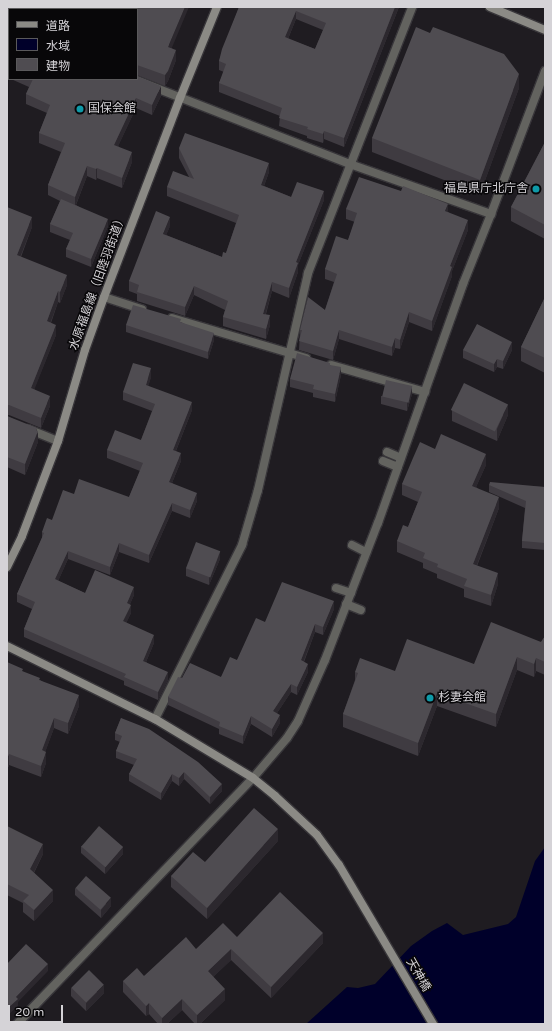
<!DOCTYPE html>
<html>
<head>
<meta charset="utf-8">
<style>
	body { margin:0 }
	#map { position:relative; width:552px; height:1031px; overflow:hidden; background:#1f1c21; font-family:"Varela Round","Noto Sans JP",sans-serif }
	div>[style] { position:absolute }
	.water>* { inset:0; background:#00002a }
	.roads { filter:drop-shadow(1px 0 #38363a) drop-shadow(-1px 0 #38363a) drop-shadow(0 1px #38363a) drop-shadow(0 -1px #38363a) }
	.lane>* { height:8px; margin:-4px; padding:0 4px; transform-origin:4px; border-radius:4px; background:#63635f }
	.street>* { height:8px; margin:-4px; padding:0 4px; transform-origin:4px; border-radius:4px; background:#63635f }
	.secondary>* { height:8px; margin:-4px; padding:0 4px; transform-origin:4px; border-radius:4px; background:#8b8a85 }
	.wall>* { inset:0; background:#3f3b41 }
	.shaded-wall>* { inset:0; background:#2c282e }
	.building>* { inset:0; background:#4f4c51; transform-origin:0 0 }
	.dots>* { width:11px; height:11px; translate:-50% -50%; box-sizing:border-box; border:2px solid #080709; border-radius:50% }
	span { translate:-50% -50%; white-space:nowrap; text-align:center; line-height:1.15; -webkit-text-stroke:3px #080709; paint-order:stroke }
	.poi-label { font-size:12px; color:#d5d3d7 }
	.left { translate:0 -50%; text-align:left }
	.right { translate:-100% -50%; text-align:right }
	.street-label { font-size:12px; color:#d5d3d7 }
	.frame { position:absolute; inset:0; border:8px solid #d5d3d7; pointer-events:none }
	.legend { position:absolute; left:8px; top:8px; width:130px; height:72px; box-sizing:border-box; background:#080709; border:1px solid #5a595b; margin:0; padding:5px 7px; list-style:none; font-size:12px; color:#d5d3d7 }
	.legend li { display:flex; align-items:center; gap:8px; height:20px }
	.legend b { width:20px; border:1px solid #5a595b }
	.scale { position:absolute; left:8px; top:1005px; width:55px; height:18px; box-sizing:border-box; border:2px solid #d5d3d7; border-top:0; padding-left:5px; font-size:12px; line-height:14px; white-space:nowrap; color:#d5d3d7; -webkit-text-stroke:3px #080709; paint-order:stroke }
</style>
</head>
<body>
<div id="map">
	<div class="water">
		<div style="clip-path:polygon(545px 847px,545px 1024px,306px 1024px,347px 987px,358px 988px,375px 984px,411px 946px,432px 931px,447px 923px,463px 935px,508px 924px,516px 917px,535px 861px)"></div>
	</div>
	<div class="roads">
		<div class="lane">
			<div style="left:387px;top:452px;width:15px;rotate:23deg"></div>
			<div style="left:383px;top:461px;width:16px;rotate:22deg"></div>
			<div style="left:352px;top:545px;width:16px;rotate:27deg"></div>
			<div style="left:336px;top:588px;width:16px;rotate:18deg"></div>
			<div style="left:346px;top:604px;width:16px;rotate:22deg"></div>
		</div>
		<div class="street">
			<div style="left:25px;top:9px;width:2px;rotate:-63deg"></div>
			<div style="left:7px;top:48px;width:4px;rotate:-63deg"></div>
			<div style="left:133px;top:79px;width:233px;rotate:21.4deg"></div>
			<div style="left:350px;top:164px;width:150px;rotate:19.5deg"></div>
			<div style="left:104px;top:297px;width:40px;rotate:18deg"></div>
			<div style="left:172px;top:318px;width:140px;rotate:16.6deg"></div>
			<div style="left:331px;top:365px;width:98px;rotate:16deg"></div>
			<div style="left:28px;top:429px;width:32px;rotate:22deg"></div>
			<div style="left:155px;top:719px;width:195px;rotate:-63.4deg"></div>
			<div style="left:242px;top:545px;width:57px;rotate:-73.8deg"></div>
			<div style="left:258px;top:490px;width:223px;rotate:-77deg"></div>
			<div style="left:308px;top:273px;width:286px;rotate:-68.6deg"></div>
			<div style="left:17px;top:1024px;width:341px;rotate:-46.2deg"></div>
			<div style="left:253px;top:778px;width:52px;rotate:-49.6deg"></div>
			<div style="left:287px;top:738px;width:20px;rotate:-57deg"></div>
			<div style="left:298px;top:721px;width:67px;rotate:-66.1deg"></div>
			<div style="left:325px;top:660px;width:147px;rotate:-68.9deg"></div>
			<div style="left:378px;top:523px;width:254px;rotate:-70.4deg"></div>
			<div style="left:463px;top:284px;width:75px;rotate:-68.2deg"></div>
			<div style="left:491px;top:214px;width:153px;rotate:-69.3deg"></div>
		</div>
		<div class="secondary">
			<div style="left:490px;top:7px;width:60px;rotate:22.7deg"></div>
			<div style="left:7px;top:567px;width:34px;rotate:-64deg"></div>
			<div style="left:22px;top:536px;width:102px;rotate:-69.2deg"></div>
			<div style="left:58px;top:441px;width:95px;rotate:-73.5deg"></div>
			<div style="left:85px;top:350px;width:56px;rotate:-70.3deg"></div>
			<div style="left:104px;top:297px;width:213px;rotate:-69.1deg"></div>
			<div style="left:180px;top:98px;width:98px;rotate:-67.9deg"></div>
			<div style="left:7px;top:646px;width:165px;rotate:26.3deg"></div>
			<div style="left:155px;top:719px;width:114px;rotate:31deg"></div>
			<div style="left:253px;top:778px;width:28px;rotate:39deg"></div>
			<div style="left:275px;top:796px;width:57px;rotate:42.9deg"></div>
			<div style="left:317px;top:835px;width:37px;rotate:54deg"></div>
			<div style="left:339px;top:865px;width:185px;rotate:59.4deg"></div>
		</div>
	</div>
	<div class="wall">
		<div style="clip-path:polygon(7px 7px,11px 7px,11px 9px,9px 9px,9px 11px,7px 10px)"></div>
		<div style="clip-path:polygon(evenodd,239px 7px,399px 7px,344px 147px,324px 139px,323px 143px,307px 138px,307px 136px,279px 126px,280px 116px,219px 92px,219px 83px,224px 72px,219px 70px,219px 61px,239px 7px,296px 19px,323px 30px,315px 49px,288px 39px,296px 19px)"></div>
		<div style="clip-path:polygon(137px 9px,172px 48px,176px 60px,168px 81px,165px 86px,137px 75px)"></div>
		<div style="clip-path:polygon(11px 79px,137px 79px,161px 96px,152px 115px,136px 108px,118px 146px,132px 162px,122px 188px,97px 178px,96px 180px,87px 176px,76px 205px,108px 226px,91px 267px,66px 257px,66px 249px,70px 240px,50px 232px,50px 224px,60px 201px,48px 195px,48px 185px,61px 152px,39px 143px,39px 133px,47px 113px,26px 104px,26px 94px,29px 87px)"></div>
		<div style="clip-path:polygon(519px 88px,480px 194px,372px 152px,372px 138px)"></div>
		<div style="clip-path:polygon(545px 142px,545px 239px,511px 221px,511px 207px)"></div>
		<div style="clip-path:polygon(179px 148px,269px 172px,264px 186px,291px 197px,324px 200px,298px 265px,298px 272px,289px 298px,272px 291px,266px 314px,270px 325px,266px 339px,223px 326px,223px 317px,225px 310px,194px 295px,185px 316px,137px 301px,137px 294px,129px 291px,129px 281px,170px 226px,166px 235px,222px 257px,226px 253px,236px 223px,167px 196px,167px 187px,189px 177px,179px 158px)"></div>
		<div style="clip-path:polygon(7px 207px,32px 227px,21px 257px,67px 285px,60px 303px,58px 302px,51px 323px,56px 335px,34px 389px,50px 406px,41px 428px,9px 415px,7px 415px)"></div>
		<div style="clip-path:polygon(346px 209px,448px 212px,468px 230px,452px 271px,452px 276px,432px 331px,409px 322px,400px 349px,395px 348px,392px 356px,339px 339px,333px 360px,299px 350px,300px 330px,325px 310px,334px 282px,325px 279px,325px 269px,348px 240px,355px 222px,346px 219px)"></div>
		<div style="clip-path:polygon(545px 297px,545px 373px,521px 361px,521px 347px)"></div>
		<div style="clip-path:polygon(181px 322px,214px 340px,208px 359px,126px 332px,126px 325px)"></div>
		<div style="clip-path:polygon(463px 350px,512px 350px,503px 369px,497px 367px,494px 372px,463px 358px)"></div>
		<div style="clip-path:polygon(330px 365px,341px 375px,335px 402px,313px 397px,313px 393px,290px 387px,290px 379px)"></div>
		<div style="clip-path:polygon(151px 377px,148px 386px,192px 410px,176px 451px,181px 461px,172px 483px,197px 501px,190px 518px,172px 511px,149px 563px,119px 552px,110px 575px,68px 559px,58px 581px,85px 593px,134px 595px,130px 604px,131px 613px,126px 623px,154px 643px,146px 662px,168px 680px,158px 700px,124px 685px,124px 681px,24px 637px,24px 629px,32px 609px,17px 602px,17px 594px,42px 538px,42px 532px,74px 494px,129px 497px,140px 471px,107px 458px,107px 450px,141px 440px,152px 411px,123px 400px,123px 392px)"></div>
		<div style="clip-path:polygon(412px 394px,407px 411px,381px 404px,381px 396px)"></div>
		<div style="clip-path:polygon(452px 410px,508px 415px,497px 441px,452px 421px)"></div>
		<div style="clip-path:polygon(7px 416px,37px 431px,38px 442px,25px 475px,7px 467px)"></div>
		<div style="clip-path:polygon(435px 449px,486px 465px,476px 487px,499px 508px,477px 566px,498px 584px,491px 606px,464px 597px,464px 589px,437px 578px,437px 574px,423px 568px,423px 563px,397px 552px,397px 541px,408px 527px,418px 502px,402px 495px,402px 484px)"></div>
		<div style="clip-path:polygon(489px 485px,545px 487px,545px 550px,522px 548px,522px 541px,525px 508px,489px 492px)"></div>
		<div style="clip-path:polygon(220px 559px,209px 585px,186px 576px,186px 568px)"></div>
		<div style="clip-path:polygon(334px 609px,323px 635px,315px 632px,304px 662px,308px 672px,297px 695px,291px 692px,277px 713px,280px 723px,272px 737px,251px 724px,243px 744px,219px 734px,219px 729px,168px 705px,168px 697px,182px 678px,221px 677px,237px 660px,265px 622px)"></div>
		<div style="clip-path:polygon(545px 636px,545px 675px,536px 671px,534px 677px,517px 670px,496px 727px,437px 706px,418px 756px,343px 727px,343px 714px,355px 680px,355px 672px,395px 671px,474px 664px,541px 642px)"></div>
		<div style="clip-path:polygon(7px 662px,23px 672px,40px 680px,79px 706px,68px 734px,54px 728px,45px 752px,46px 763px,41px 777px,9px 765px,7px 770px)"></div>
		<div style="clip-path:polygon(121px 718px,222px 791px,210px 804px,184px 779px,179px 786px,172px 781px,161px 800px,129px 781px,129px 774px,134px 765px,116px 758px,116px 751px,120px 742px,115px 740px,115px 733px)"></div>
		<div style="clip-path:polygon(7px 826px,43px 854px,34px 873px,53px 901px,34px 921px,23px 912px,23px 903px,7px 895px)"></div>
		<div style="clip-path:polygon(278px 841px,207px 919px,171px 887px,171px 876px,205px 862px)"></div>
		<div style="clip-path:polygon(81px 846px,123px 854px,105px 874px,81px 853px)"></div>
		<div style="clip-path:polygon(75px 888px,111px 906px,101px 918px,75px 895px)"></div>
		<div style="clip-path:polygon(237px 937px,323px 943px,271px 998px,231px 960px,213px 977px,225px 1000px,200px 1024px,195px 1024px,182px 1010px,167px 1024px,158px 1024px,149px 1014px,146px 1016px,123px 992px,123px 981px,144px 976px,196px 949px)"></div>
		<div style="clip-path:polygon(71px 988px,104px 993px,86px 1011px,71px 996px)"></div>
	</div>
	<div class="shaded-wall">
		<div style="clip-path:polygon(185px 7px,189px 7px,168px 57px,168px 47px)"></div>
		<div style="clip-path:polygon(395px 7px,399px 7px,344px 147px,344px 138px)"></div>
		<div style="clip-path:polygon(296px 11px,296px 19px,285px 46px,285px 37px)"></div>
		<div style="clip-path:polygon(176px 50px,176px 60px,168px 81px,165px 86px,165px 75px)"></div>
		<div style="clip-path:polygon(519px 74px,519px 88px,480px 194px,480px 180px)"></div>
		<div style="clip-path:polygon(161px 86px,161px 96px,152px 115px,152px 105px)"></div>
		<div style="clip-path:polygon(136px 98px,136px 108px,114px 155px,114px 145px)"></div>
		<div style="clip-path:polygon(324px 131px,324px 139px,323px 143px,323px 134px)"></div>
		<div style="clip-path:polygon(132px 152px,132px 162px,122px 188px,122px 178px)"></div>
		<div style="clip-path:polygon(269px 163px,269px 172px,261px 194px,261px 185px)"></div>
		<div style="clip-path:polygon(87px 166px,87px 176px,75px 207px,75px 197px)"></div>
		<div style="clip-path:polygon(97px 168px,97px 178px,96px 180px,96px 169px)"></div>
		<div style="clip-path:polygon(324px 191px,324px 200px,298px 265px,298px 272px,289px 298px,289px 288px,296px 262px)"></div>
		<div style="clip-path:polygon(448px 204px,448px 213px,445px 211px)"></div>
		<div style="clip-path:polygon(32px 217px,32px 227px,17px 265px,17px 255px)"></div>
		<div style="clip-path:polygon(170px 217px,170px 226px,163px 243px,163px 234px)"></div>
		<div style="clip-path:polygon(108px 219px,108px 226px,91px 267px,91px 259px)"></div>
		<div style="clip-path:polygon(468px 220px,468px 230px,452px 271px,452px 276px,432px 331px,432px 321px,450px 266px)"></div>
		<div style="clip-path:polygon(67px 275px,67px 285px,60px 303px,60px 292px)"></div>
		<div style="clip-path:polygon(272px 282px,272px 291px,263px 323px,263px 314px)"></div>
		<div style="clip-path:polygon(194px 286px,194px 295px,185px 316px,185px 307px)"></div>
		<div style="clip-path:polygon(58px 291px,58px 302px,47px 332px,47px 321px)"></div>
		<div style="clip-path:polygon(409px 312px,409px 322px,400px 349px,400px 340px)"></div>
		<div style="clip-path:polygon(270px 315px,270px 325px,266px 339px,266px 329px)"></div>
		<div style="clip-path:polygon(56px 325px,56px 335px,31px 398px,31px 388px)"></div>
		<div style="clip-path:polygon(339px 330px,339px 339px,333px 360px,333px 351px)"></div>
		<div style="clip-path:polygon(214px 333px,214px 340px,208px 359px,208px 352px)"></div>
		<div style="clip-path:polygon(395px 338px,395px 348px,392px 356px,392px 347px)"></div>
		<div style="clip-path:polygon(512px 342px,512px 350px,503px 369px,503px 361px)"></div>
		<div style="clip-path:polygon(497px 359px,497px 367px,494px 372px,494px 364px)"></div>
		<div style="clip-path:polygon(341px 367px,341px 375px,335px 402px,335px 394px)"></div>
		<div style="clip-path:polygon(151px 368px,151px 377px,146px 394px,146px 385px)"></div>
		<div style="clip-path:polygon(412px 386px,412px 394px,407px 411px,407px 403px)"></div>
		<div style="clip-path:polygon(50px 396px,50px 406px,41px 428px,41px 418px)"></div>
		<div style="clip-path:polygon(192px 402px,192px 410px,173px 458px,173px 450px)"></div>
		<div style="clip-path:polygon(508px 404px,508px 415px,497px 441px,497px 429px)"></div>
		<div style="clip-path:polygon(37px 428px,37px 434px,38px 431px,38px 442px,25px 475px,25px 464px)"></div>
		<div style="clip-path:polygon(181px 453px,181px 461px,169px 490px,169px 482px)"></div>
		<div style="clip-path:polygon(486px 454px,486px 465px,472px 496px,472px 486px)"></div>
		<div style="clip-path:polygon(197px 493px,197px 501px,190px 518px,190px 510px)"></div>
		<div style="clip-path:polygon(499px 497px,499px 508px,473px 575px,473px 564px)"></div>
		<div style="clip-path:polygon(172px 503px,172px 511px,149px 563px,149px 555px)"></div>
		<div style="clip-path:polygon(119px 543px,119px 552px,110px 575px,110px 567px)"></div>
		<div style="clip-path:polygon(68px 551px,68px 559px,55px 588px,55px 579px)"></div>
		<div style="clip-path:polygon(220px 551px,220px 559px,209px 585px,209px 577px)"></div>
		<div style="clip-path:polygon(498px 573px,498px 584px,491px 606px,491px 595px)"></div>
		<div style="clip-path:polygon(134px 587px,134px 595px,127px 611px,127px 603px)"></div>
		<div style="clip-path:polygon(334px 601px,334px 609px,323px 635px,323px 627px)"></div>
		<div style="clip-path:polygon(131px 605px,131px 613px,123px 630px,123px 621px)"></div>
		<div style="clip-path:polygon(315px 624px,315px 632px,301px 668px,301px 660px)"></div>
		<div style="clip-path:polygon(154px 635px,154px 643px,143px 669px,143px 661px)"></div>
		<div style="clip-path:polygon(517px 657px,517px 670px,496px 727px,496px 714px)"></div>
		<div style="clip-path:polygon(536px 658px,536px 671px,534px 677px,534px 664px)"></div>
		<div style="clip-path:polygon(308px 664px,308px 672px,297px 695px,297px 687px)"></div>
		<div style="clip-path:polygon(168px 672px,168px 680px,158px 700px,158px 692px)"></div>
		<div style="clip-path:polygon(291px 684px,291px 692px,273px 719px,273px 711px)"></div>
		<div style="clip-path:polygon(437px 693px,437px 706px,418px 756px,418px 743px)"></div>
		<div style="clip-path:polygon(79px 695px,79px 706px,68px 734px,68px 723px)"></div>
		<div style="clip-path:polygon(280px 715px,280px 723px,272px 737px,272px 729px)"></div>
		<div style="clip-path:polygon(251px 716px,251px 724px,243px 744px,243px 736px)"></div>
		<div style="clip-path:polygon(54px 718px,54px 728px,42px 761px,42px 750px)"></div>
		<div style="clip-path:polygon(46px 752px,46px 763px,41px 777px,41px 766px)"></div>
		<div style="clip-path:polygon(9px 754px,9px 765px,7px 770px,7px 759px)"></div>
		<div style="clip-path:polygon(184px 772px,184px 779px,179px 786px,179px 778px)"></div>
		<div style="clip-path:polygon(172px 774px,172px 781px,161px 800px,161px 793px)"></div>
		<div style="clip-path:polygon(222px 784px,222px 791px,210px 804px,210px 797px)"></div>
		<div style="clip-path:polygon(278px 829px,278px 841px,207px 919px,207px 908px)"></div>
		<div style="clip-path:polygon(43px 844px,43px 854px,30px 880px,30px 869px)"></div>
		<div style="clip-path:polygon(123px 847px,123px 854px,105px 874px,105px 867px)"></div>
		<div style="clip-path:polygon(53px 890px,53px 901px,34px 921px,34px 910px)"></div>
		<div style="clip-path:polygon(111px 898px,111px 906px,101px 918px,101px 910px)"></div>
		<div style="clip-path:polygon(323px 933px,323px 943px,271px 998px,271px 987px)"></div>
		<div style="clip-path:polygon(231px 949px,231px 960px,208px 982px,208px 971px)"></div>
		<div style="clip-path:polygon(48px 964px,48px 971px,18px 1002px,18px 1006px,7px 1016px,7px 1009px,16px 997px)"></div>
		<div style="clip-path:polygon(104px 985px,104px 993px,86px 1011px,86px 1003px)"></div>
		<div style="clip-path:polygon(225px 989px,225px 1000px,200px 1024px,197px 1024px,197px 1015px)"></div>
		<div style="clip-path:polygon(182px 999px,182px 1010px,167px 1024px,162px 1024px,162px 1018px)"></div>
		<div style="clip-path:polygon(149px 1003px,149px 1014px,146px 1016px,146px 1006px)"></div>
	</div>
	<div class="building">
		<div style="clip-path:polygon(102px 7px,185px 7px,168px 47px,176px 50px,168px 71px,165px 75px,137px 65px,137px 9px,101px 9px)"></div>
		<div style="clip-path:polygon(evenodd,239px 7px,395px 7px,344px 138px,324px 131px,323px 134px,307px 129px,308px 127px,279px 118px,282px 108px,219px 83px,226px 64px,219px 61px,222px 49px,239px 7px,296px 11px,326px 23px,315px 49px,285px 37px,296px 11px)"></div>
		<div style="clip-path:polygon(416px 27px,430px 33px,433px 27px,504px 54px,519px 74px,480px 180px,372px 138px)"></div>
		<div style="clip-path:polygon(137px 76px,161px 86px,152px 105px,136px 98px,114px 145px,132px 152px,122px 178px,97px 168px,96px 169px,87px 166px,75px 197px,48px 185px,65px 143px,39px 133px,50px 105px,26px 94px,33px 79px,137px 79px)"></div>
		<div style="clip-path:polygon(185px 133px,269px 163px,261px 185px,291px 197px,297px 182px,324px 191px,296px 262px,298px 263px,289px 288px,272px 282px,263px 314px,270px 315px,266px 329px,223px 317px,228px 301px,194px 286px,185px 307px,137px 292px,139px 285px,129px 281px,156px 211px,170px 217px,163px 234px,222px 257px,223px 252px,226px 253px,239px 215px,167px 187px,173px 171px,194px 179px,179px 148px)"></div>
		<div style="clip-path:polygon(545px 142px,545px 225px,511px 207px)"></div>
		<div style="clip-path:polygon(359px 177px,401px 191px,403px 186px,448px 204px,445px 211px,468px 220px,450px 266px,452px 267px,432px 321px,409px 312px,400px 340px,395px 338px,392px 347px,339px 330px,333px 351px,299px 341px,302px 330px,300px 330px,308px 297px,325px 310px,337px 274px,325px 269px,336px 236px,348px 240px,357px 213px,346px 209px)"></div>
		<div style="clip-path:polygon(61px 199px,108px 219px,91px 259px,66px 249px,73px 233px,50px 224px)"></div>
		<div style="clip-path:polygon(7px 207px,32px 217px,17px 255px,67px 275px,60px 292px,58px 291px,47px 321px,56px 325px,31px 388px,50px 396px,41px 418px,9px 405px,7px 405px)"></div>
		<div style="clip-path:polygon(545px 297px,545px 358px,521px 347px)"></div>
		<div style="clip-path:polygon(133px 305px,181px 319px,180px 322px,214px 333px,208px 352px,126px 325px)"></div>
		<div style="clip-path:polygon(477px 324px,512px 342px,503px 361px,497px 359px,494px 364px,463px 350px)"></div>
		<div style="clip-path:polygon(297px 353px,330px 363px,330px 365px,341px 367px,335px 394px,313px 389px,314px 385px,290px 379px)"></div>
		<div style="clip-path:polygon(133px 363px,151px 368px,146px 385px,192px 402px,173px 450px,181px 453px,169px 482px,197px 493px,190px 510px,172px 503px,149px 555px,119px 543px,110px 567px,68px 551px,55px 579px,85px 593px,95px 570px,134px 587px,127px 603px,131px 605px,123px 621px,154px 635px,143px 661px,168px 672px,158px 692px,124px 677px,126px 674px,24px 629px,35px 602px,17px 594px,44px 533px,42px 532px,47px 518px,52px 520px,63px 490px,74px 494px,79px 479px,129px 497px,143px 463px,107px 450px,115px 430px,141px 440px,155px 404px,123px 392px)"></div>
		<div style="left:386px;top:380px;width:27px;height:17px;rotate:13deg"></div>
		<div style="left:464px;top:383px;width:49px;height:30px;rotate:26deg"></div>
		<div style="clip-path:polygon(7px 416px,37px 428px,36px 430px,38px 431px,25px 464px,7px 457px)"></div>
		<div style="clip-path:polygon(441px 434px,486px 454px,472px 486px,499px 497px,473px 564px,498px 573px,491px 595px,464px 586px,467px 579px,437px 567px,438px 564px,423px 558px,425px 553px,397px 541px,403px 525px,408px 527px,422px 492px,402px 484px,413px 458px,420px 442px,435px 449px)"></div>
		<div style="clip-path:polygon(490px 482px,545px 487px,545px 543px,522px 541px,526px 501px,489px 485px)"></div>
		<div style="left:196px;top:542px;width:26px;height:28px;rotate:21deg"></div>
		<div style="clip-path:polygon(282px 582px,334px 601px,323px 627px,315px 624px,301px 660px,308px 664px,297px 687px,291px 684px,273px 711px,280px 715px,272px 729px,251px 716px,243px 736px,219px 726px,220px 722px,168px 697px,178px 677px,182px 678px,190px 663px,221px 677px,230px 657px,237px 660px,256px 618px,265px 622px)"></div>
		<div style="clip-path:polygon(491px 622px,541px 642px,545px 636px,545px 662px,536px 658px,534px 664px,517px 657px,496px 714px,437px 693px,418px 743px,343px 714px,358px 673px,355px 672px,360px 658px,395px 671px,407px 639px,474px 664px)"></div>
		<div style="clip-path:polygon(7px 662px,23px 669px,22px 671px,40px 678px,39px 680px,79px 695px,68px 723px,54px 718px,42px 750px,46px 752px,41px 766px,9px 754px,7px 759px)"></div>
		<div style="clip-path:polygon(121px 718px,149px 729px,198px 762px,222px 784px,210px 797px,184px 772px,179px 778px,172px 774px,161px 793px,129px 774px,137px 759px,116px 751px,122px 736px,115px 733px)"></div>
		<div style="clip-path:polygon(254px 808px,278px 829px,207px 908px,171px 876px,193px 852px,205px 862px)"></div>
		<div style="clip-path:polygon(7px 826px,43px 844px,30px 869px,53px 890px,34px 910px,23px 901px,29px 895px,7px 884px)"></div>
		<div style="left:99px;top:826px;width:32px;height:27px;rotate:41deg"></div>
		<div style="left:86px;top:876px;width:33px;height:16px;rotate:41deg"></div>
		<div style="clip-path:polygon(280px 892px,323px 933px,271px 987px,231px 949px,208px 971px,225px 989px,197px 1015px,182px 999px,162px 1018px,149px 1003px,146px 1006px,123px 981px,137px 968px,144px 976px,186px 937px,196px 949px,223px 923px,237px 937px)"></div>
		<div style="clip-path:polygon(26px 944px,48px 964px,16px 997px,18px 999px,7px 1009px,7px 964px)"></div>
		<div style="left:89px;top:970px;width:21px;height:25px;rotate:45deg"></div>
	</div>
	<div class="dots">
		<div style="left:80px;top:109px;background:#0f9aa8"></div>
		<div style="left:536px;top:189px;background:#0f9aa8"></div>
		<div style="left:430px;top:698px;background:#0f9aa8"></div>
	</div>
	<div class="poi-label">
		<span class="left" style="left:88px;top:109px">国保会館</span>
		<span class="right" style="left:528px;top:189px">福島県庁北庁舎</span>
		<span class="left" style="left:438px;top:698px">杉妻会館</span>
	</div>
	<div class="street-label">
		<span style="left:98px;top:282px;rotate:-70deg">水原福島線（旧陸羽街道）</span>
		<span style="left:418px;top:975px;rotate:60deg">天神橋</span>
	</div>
	<div class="frame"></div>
	<ul class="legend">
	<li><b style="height:5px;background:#8b8a85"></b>道路</li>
	<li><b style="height:11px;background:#00002a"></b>水域</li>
	<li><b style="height:11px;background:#4f4c51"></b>建物</li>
	</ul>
	<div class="scale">20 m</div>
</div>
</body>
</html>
